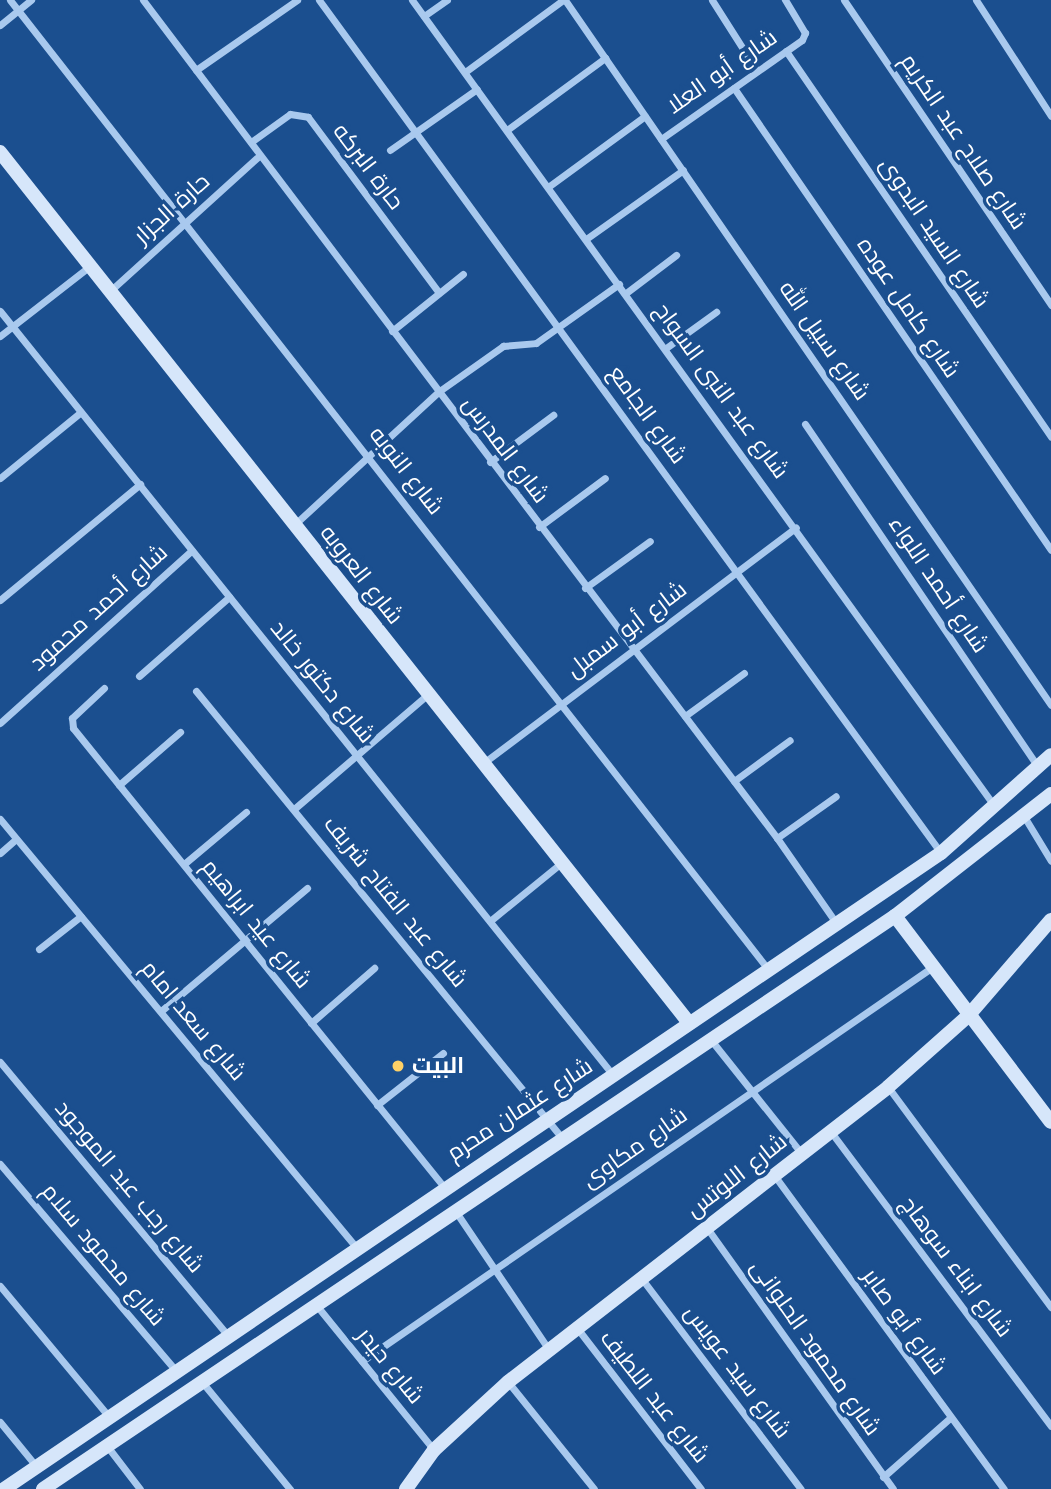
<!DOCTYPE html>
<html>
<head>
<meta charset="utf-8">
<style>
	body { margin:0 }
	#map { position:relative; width:1051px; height:1489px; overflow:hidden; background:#1b4f8f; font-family:"Work Sans",Cairo,sans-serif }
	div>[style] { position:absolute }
	.street>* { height:7px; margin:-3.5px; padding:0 3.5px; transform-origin:3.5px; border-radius:3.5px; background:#a9c9ee }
	.secondary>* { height:14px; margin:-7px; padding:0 7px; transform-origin:7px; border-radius:7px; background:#d6e6fa }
	.dots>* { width:19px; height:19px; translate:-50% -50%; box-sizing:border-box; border:4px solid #1b4f8f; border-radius:50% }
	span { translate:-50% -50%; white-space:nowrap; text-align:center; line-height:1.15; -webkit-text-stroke:7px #1b4f8f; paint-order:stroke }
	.street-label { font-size:23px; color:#fff }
	.poi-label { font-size:23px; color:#fff; font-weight:700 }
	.left { translate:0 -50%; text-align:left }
</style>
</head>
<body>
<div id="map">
	<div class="street">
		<div style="left:10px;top:0;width:1230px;rotate:51.97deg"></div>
		<div style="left:143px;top:0;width:1051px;rotate:52.89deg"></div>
		<div style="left:777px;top:838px;width:103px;rotate:55.2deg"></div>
		<div style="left:319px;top:0;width:1056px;rotate:53.9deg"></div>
		<div style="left:412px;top:0;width:996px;rotate:54.15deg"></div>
		<div style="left:565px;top:0;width:856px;rotate:55.42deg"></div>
		<div style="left:712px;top:0;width:84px;rotate:57.6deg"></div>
		<div style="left:844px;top:0;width:369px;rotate:55.8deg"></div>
		<div style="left:976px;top:0;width:138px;rotate:57.1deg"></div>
		<div style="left:424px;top:16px;width:28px;rotate:-35deg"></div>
		<div style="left:0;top:25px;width:40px;rotate:-39deg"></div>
		<div style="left:786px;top:51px;width:468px;rotate:55.5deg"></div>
		<div style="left:196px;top:70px;width:123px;rotate:-34.7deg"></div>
		<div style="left:465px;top:72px;width:122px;rotate:-36.3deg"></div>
		<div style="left:734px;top:88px;width:560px;rotate:55.54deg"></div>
		<div style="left:507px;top:130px;width:122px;rotate:-36.3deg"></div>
		<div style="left:661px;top:139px;width:172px;rotate:-35.1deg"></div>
		<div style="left:802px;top:40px;width:8px;rotate:-67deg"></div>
		<div style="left:805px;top:33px;width:39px;rotate:-121deg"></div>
		<div style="left:251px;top:142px;width:48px;rotate:-35.7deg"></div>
		<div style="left:290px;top:114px;width:18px;rotate:9deg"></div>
		<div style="left:308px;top:117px;width:219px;rotate:53.3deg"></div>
		<div style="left:390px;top:150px;width:106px;rotate:-35deg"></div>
		<div style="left:548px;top:187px;width:120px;rotate:-36.2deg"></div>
		<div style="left:586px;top:239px;width:119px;rotate:-35.4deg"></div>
		<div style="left:110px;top:291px;width:202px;rotate:-42.2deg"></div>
		<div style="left:626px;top:293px;width:63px;rotate:-37.2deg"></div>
		<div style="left:0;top:311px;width:980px;rotate:51.26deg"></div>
		<div style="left:392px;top:331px;width:91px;rotate:-38.8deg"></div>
		<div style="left:0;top:336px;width:114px;rotate:-37.9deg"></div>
		<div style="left:666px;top:348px;width:62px;rotate:-35.8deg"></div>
		<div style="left:805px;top:424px;width:415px;rotate:55.8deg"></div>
		<div style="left:490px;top:462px;width:79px;rotate:-36.7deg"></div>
		<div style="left:0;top:478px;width:104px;rotate:-39.2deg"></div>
		<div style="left:294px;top:525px;width:196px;rotate:-42.7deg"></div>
		<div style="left:438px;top:392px;width:80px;rotate:-35.3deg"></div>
		<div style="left:503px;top:346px;width:33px;rotate:-5deg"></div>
		<div style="left:536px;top:343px;width:102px;rotate:-35.4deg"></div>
		<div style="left:539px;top:527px;width:82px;rotate:-36.6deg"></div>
		<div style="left:585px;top:588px;width:80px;rotate:-35.9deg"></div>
		<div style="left:0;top:600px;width:182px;rotate:-39.6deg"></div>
		<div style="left:139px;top:676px;width:120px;rotate:-41.3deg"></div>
		<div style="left:104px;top:688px;width:44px;rotate:136.8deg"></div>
		<div style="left:72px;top:718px;width:10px;rotate:84deg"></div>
		<div style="left:73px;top:728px;width:590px;rotate:51.05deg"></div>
		<div style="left:196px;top:691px;width:579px;rotate:50.68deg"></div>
		<div style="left:685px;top:716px;width:73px;rotate:-36.1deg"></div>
		<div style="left:0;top:723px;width:258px;rotate:-42deg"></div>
		<div style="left:482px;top:764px;width:393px;rotate:-37deg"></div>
		<div style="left:734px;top:781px;width:69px;rotate:-36.2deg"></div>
		<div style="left:119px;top:785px;width:81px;rotate:-41deg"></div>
		<div style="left:294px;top:809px;width:175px;rotate:-40.6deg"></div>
		<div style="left:1025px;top:818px;width:50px;rotate:58.8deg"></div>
		<div style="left:0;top:819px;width:557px;rotate:50.25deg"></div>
		<div style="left:777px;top:838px;width:72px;rotate:-35.4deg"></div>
		<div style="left:0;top:853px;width:21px;rotate:-41deg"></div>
		<div style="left:184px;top:864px;width:81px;rotate:-40deg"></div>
		<div style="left:490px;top:921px;width:92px;rotate:-39.2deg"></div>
		<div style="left:39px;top:949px;width:53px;rotate:-38.2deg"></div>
		<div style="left:161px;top:1011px;width:191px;rotate:-40.1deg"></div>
		<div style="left:311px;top:1023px;width:84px;rotate:-41.1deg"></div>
		<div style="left:711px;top:1040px;width:146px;rotate:51.4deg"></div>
		<div style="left:0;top:1062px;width:356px;rotate:50.2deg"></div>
		<div style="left:888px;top:1087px;width:274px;rotate:53.5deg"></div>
		<div style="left:377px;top:1105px;width:84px;rotate:-38.2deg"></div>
		<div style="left:831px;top:1132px;width:367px;rotate:53.2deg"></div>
		<div style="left:0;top:1164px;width:272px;rotate:49.6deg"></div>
		<div style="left:774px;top:1175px;width:389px;rotate:53.8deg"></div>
		<div style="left:456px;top:1212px;width:166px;rotate:56deg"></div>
		<div style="left:707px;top:1228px;width:320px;rotate:54.5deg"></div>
		<div style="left:642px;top:1279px;width:263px;rotate:52.9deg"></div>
		<div style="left:0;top:1286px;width:170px;rotate:50.2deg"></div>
		<div style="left:317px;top:1306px;width:186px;rotate:50.9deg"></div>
		<div style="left:577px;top:1328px;width:203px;rotate:52.4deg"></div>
		<div style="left:362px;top:1361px;width:692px;rotate:-34.63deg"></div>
		<div style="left:202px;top:1382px;width:139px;rotate:50.6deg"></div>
		<div style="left:508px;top:1382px;width:137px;rotate:51.2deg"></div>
		<div style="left:0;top:1422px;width:57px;rotate:50.7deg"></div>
		<div style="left:107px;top:1446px;width:54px;rotate:52.5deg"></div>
		<div style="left:883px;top:1477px;width:89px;rotate:-41.4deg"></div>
	</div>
	<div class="secondary">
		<div style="left:0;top:152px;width:1111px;rotate:51.65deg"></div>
		<div style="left:895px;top:916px;width:258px;rotate:52.9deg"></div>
		<div style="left:4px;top:1489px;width:1132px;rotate:-34.17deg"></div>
		<div style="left:941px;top:853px;width:147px;rotate:-41.7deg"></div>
		<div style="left:43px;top:1489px;width:1027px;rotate:-33.92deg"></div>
		<div style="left:895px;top:916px;width:198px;rotate:-38deg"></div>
		<div style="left:406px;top:1489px;width:48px;rotate:-54.3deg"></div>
		<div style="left:434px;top:1450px;width:100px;rotate:-42.6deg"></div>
		<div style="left:508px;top:1382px;width:481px;rotate:-37.8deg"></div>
		<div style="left:888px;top:1087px;width:107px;rotate:-41.6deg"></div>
		<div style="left:968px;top:1016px;width:127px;rotate:-49.2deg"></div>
	</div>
	<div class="dots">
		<div style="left:398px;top:1066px;background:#ffd166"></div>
	</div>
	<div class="street-label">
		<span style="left:722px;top:72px;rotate:-35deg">شارع أبو العلا</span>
		<span style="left:963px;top:142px;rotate:56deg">شارع صلاح عبد الكريم</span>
		<span style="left:368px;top:167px;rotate:53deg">حارة البركه</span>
		<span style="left:172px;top:209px;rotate:-42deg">حارة الجزار</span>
		<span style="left:934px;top:233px;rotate:56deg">شارع السيد البدوى</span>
		<span style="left:908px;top:308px;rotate:56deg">شارع كامل عوده</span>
		<span style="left:824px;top:341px;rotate:55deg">شارع سبيل الله</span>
		<span style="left:721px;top:391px;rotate:54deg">شارع عبد النبى السواح</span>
		<span style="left:647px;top:415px;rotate:54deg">شارع الجامع</span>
		<span style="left:505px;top:450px;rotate:53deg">شارع المدرس</span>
		<span style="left:406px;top:471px;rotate:52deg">شارع النوبه</span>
		<span style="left:361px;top:575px;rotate:52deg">شارع العروبه</span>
		<span style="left:938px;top:585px;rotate:56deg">شارع أحمد اللواء</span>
		<span style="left:99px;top:608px;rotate:-42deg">شارع أحمد محمود</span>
		<span style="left:627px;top:630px;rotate:-37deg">شارع أبو سمبل</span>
		<span style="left:322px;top:682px;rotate:51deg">شارع دكتور خالد</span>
		<span style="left:395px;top:902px;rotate:51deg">شارع عبد الفتاح شريف</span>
		<span style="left:256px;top:924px;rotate:51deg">شارع عيد ابراهيم</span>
		<span style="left:193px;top:1021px;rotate:50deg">شارع سعد امام</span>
		<span style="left:520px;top:1110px;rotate:-33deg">شارع عثمان محرم</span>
		<span style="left:635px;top:1148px;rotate:-35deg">شارع مكاوى</span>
		<span style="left:737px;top:1176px;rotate:-38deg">شارع اللوتس</span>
		<span style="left:129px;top:1187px;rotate:50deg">شارع رجب عبد الموجود</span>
		<span style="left:103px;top:1255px;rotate:50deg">شارع محمود سلام</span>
		<span style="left:956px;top:1267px;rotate:53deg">شارع ابناء سوهاج</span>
		<span style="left:904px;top:1322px;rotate:54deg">شارع أبو صابر</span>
		<span style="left:815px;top:1348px;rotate:55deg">شارع محمود الحلوانى</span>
		<span style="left:390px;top:1366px;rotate:51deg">شارع حيدر</span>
		<span style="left:737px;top:1372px;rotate:53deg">شارع سيد عويس</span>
		<span style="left:654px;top:1397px;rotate:52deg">شارع عبد اللطيف</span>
	</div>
	<div class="poi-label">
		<span class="left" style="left:412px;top:1066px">البيت</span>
	</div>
</div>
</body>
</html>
